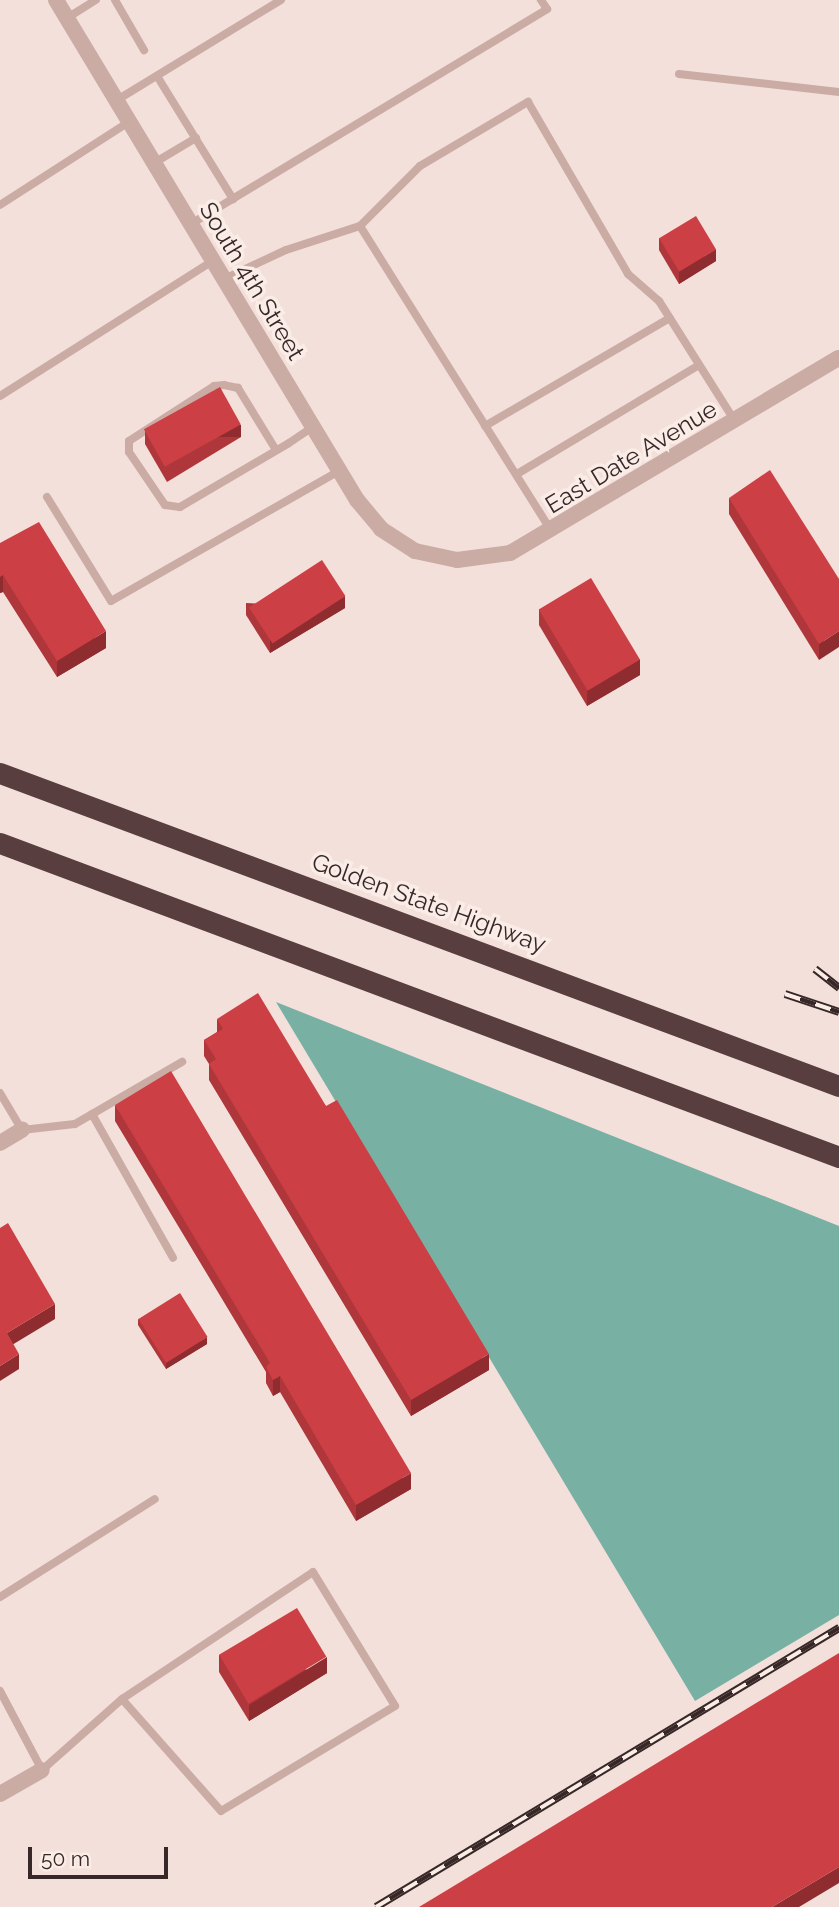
<!DOCTYPE html>
<html>
<head>
<meta charset="utf-8">
<style>
	body { margin:0 }
	#map { position:relative; width:839px; height:1907px; overflow:hidden; background:#f3e0da; font-family:Raleway,sans-serif }
	div>[style] { position:absolute }
	.water>* { inset:0; background:#78b1a4 }
	.lane>* { height:8px; margin:-4px; padding:0 4px; transform-origin:4px; border-radius:4px; background:#cbaca5 }
	.street>* { height:16px; margin:-8px; padding:0 8px; transform-origin:8px; border-radius:8px; background:#cbaca5 }
	.highway>* { height:21px; margin:-10.5px; padding:0 10.5px; transform-origin:10.5px; border-radius:10.5px; background:#583e3e }
	.rail>* { height:8px; margin-top:-4px; transform-origin:0; background:repeating-linear-gradient(90deg,#faece7 0 16px,#372827 0 32px); box-sizing:border-box; border-block:2px solid #372827 }
	.wall>* { inset:0; background:#af363a }
	.shaded-wall>* { inset:0; background:#8f2c30; transform-origin:0 0 }
	.building>* { inset:0; background:#cc3f44; transform-origin:0 0 }
	span { translate:-50% -50%; white-space:nowrap; text-align:center; line-height:1.15; -webkit-text-stroke:7px #faece7; paint-order:stroke }
	.street-label { font-size:24px; color:#372827 }
	.scale { position:absolute; left:28px; top:1847px; width:140px; height:32px; box-sizing:border-box; border:4px solid #372827; border-top:0; padding-left:9px; font-size:21px; line-height:24px; white-space:nowrap; color:#372827; -webkit-text-stroke:5px #faece7; paint-order:stroke }
</style>
</head>
<body>
<div id="map">
	<div class="water">
		<div style="clip-path:polygon(276px 1002px,839px 1226px,839px 1615px,695px 1701px)"></div>
	</div>
	<div class="lane">
		<div style="left:115px;top:0;width:58px;rotate:59.9deg"></div>
		<div style="left:67px;top:18px;width:34px;rotate:-32deg"></div>
		<div style="left:679px;top:74px;width:161px;rotate:6.4deg"></div>
		<div style="left:157px;top:76px;width:145px;rotate:58.3deg"></div>
		<div style="left:117px;top:100px;width:192px;rotate:-31.4deg"></div>
		<div style="left:154px;top:163px;width:49px;rotate:-30.8deg"></div>
		<div style="left:0;top:205px;width:153px;rotate:-32.8deg"></div>
		<div style="left:191px;top:224px;width:416px;rotate:-31.1deg"></div>
		<div style="left:547px;top:9px;width:11px;rotate:-124deg"></div>
		<div style="left:360px;top:226px;width:360px;rotate:57.9deg"></div>
		<div style="left:224px;top:279px;width:68px;rotate:-25.1deg"></div>
		<div style="left:286px;top:250px;width:78px;rotate:-18deg"></div>
		<div style="left:360px;top:226px;width:85px;rotate:-45deg"></div>
		<div style="left:420px;top:166px;width:126px;rotate:-30.7deg"></div>
		<div style="left:528px;top:102px;width:199px;rotate:59.8deg"></div>
		<div style="left:628px;top:274px;width:41px;rotate:41.1deg"></div>
		<div style="left:659px;top:301px;width:142px;rotate:57.7deg"></div>
		<div style="left:0;top:396px;width:252px;rotate:-32.4deg"></div>
		<div style="left:485px;top:426px;width:214px;rotate:-30.3deg"></div>
		<div style="left:276px;top:450px;width:73px;rotate:-121.5deg"></div>
		<div style="left:238px;top:388px;width:14px;rotate:-168deg"></div>
		<div style="left:224px;top:385px;width:10px;rotate:174deg"></div>
		<div style="left:214px;top:386px;width:101px;rotate:147.1deg"></div>
		<div style="left:129px;top:441px;width:11px;rotate:90deg"></div>
		<div style="left:129px;top:452px;width:64px;rotate:55.8deg"></div>
		<div style="left:165px;top:505px;width:15px;rotate:8deg"></div>
		<div style="left:180px;top:507px;width:126px;rotate:-30.4deg"></div>
		<div style="left:289px;top:443px;width:29px;rotate:-34deg"></div>
		<div style="left:517px;top:474px;width:212px;rotate:-30.9deg"></div>
		<div style="left:47px;top:497px;width:122px;rotate:58.4deg"></div>
		<div style="left:111px;top:601px;width:262px;rotate:-29.7deg"></div>
		<div style="left:0;top:1093px;width:43px;rotate:59.3deg"></div>
		<div style="left:22px;top:1130px;width:53px;rotate:-6.5deg"></div>
		<div style="left:75px;top:1124px;width:124px;rotate:-30.1deg"></div>
		<div style="left:92px;top:1114px;width:165px;rotate:60.6deg"></div>
		<div style="left:0;top:1597px;width:183px;rotate:-32.3deg"></div>
		<div style="left:0;top:1691px;width:89px;rotate:62deg"></div>
		<div style="left:42px;top:1770px;width:107px;rotate:-41.6deg"></div>
		<div style="left:122px;top:1699px;width:229px;rotate:-33.6deg"></div>
		<div style="left:313px;top:1572px;width:157px;rotate:58.5deg"></div>
		<div style="left:395px;top:1706px;width:203px;rotate:148.9deg"></div>
		<div style="left:221px;top:1811px;width:149px;rotate:-131.5deg"></div>
	</div>
	<div class="street">
		<div style="left:56px;top:0;width:584px;rotate:58.95deg"></div>
		<div style="left:357px;top:500px;width:38px;rotate:50deg"></div>
		<div style="left:381px;top:529px;width:40px;rotate:32.9deg"></div>
		<div style="left:415px;top:551px;width:43px;rotate:12.1deg"></div>
		<div style="left:457px;top:560px;width:53px;rotate:-7.5deg"></div>
		<div style="left:510px;top:553px;width:382px;rotate:-30.7deg"></div>
		<div style="left:0;top:1143px;width:26px;rotate:-31deg"></div>
		<div style="left:0;top:1794px;width:48px;rotate:-29.7deg"></div>
	</div>
	<div class="highway">
		<div style="left:0;top:773px;width:895px;rotate:20.46deg"></div>
		<div style="left:0;top:843px;width:896px;rotate:20.52deg"></div>
	</div>
	<div class="rail">
		<div style="left:815px;top:969px;width:31px;rotate:38deg"></div>
		<div style="left:785px;top:994px;width:57px;rotate:18.4deg"></div>
		<div style="left:376px;top:1907px;width:541px;rotate:-31.07deg"></div>
	</div>
	<div class="wall">
		<div style="clip-path:polygon(659px 238px,716px 261px,679px 284px,659px 250px)"></div>
		<div style="clip-path:polygon(145px 431px,241px 437px,167px 482px,145px 444px)"></div>
		<div style="clip-path:polygon(729px 498px,839px 579px,819px 660px,729px 514px)"></div>
		<div style="clip-path:polygon(0 543px,106px 648px,57px 677px,3px 592px,0 593px)"></div>
		<div style="clip-path:polygon(246px 603px,345px 608px,270px 653px,246px 615px)"></div>
		<div style="clip-path:polygon(539px 609px,640px 675px,587px 706px,539px 625px)"></div>
		<div style="clip-path:polygon(217px 1019px,326px 1106px,489px 1370px,411px 1416px,209px 1080px,209px 1064px,204px 1056px,204px 1040px,217px 1032px)"></div>
		<div style="clip-path:polygon(115px 1105px,411px 1489px,356px 1521px,280px 1392px,273px 1396px,266px 1383px,266px 1372px,115px 1121px)"></div>
		<div style="clip-path:polygon(138px 1319px,207px 1344px,166px 1369px,138px 1325px)"></div>
		<div style="clip-path:polygon(219px 1655px,327px 1673px,249px 1721px,219px 1672px)"></div>
	</div>
	<div class="shaded-wall">
		<div style="clip-path:polygon(716px 249px,716px 261px,679px 284px,679px 272px)"></div>
		<div style="left:241px;top:425px;width:12px;height:87px;rotate:90deg"></div>
		<div style="clip-path:polygon(3px 575px,3px 592px,0 593px,0 577px)"></div>
		<div style="clip-path:polygon(345px 596px,345px 608px,270px 653px,270px 640px)"></div>
		<div style="clip-path:polygon(106px 631px,106px 648px,57px 677px,57px 661px)"></div>
		<div style="clip-path:polygon(839px 631px,839px 647px,819px 660px,819px 644px)"></div>
		<div style="clip-path:polygon(640px 659px,640px 675px,587px 706px,587px 690px)"></div>
		<div style="clip-path:polygon(55px 1304px,55px 1319px,7px 1348px,7px 1333px)"></div>
		<div style="clip-path:polygon(207px 1337px,207px 1344px,166px 1369px,166px 1362px)"></div>
		<div style="clip-path:polygon(19px 1354px,19px 1369px,0 1381px,0 1366px)"></div>
		<div style="clip-path:polygon(489px 1354px,489px 1370px,411px 1416px,411px 1400px)"></div>
		<div style="clip-path:polygon(280px 1376px,280px 1392px,273px 1396px,273px 1380px)"></div>
		<div style="clip-path:polygon(411px 1473px,411px 1489px,356px 1521px,356px 1505px)"></div>
		<div style="clip-path:polygon(327px 1657px,327px 1673px,249px 1721px,249px 1705px)"></div>
		<div style="clip-path:polygon(839px 1867px,839px 1883px,799px 1907px,772px 1907px)"></div>
	</div>
	<div class="building">
		<div style="left:696px;top:216px;width:39px;height:43px;rotate:59deg"></div>
		<div style="left:220px;top:387px;width:43px;height:87px;rotate:61deg"></div>
		<div style="clip-path:polygon(770px 470px,839px 579px,839px 631px,819px 644px,729px 498px)"></div>
		<div style="clip-path:polygon(39px 522px,106px 631px,57px 661px,3px 575px,0 577px,0 543px)"></div>
		<div style="left:322px;top:560px;width:43px;height:87px;rotate:57deg"></div>
		<div style="left:591px;top:578px;width:95px;height:61px;rotate:59deg"></div>
		<div style="clip-path:polygon(258px 993px,326px 1106px,337px 1100px,489px 1354px,411px 1400px,209px 1064px,216px 1059px,204px 1040px,223px 1029px,217px 1019px)"></div>
		<div style="clip-path:polygon(171px 1071px,411px 1473px,356px 1505px,280px 1376px,273px 1380px,266px 1367px,270px 1363px,115px 1105px)"></div>
		<div style="clip-path:polygon(8px 1223px,55px 1304px,7px 1333px,19px 1354px,0 1366px,0 1228px)"></div>
		<div style="left:180px;top:1293px;width:52px;height:49px;rotate:58deg"></div>
		<div style="left:297px;top:1608px;width:57px;height:91px;rotate:59deg"></div>
		<div style="clip-path:polygon(839px 1653px,839px 1867px,772px 1907px,419px 1907px)"></div>
	</div>
	<div class="street-label">
		<span style="left:252px;top:281px;rotate:59deg">South 4th Street</span>
		<span style="left:631px;top:457px;rotate:-31deg">East Date Avenue</span>
		<span style="left:429px;top:903px;rotate:20deg">Golden State Highway</span>
	</div>
	<div class="scale">50 m</div>
</div>
</body>
</html>
